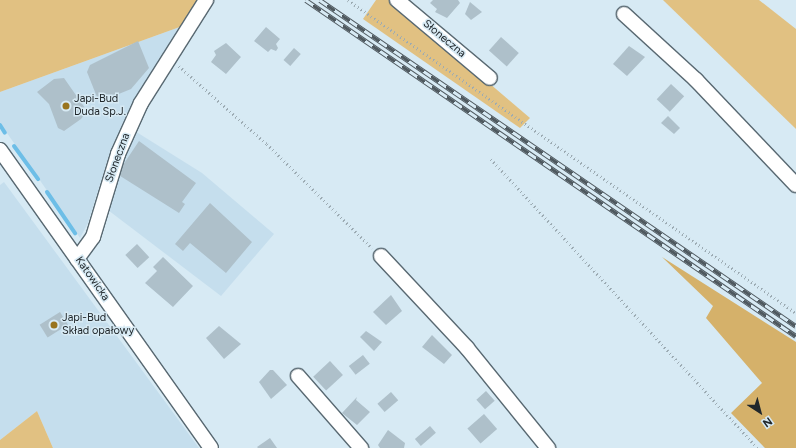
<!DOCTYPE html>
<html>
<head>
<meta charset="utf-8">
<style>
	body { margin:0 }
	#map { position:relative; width:796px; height:448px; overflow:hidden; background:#d7eaf4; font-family:Figtree,sans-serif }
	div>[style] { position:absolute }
	.built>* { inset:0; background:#c5deed }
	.green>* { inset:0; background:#e1c182 }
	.forest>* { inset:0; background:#d5b16a }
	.stream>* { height:4px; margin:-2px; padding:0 2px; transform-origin:2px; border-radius:2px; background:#6dbee7 }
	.building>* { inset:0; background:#aec0ca; transform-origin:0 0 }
	.path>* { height:2.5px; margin-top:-1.25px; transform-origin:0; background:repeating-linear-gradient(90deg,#9cabb3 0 1px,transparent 0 4px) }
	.roads { filter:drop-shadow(1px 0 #596972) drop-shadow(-1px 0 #596972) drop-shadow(0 1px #596972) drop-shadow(0 -1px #596972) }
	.minor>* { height:14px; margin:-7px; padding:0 7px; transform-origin:7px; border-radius:7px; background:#fff }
	.rail>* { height:4.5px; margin-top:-2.25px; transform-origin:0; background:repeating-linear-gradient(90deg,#d7eaf4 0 9px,#4f595f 0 18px); box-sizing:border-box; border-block:1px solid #4f595f }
	.dots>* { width:11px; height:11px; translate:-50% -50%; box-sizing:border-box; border:2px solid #d7eaf4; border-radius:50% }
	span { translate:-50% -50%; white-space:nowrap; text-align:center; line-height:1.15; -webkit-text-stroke:3px #d7eaf4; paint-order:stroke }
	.street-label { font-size:11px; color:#20272b }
	.poi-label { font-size:11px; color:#20272b }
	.left { translate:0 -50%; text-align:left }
	.north { position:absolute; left:740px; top:392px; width:40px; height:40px; -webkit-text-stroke:3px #d7eaf4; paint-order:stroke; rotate:144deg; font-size:11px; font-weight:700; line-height:16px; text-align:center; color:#20272b }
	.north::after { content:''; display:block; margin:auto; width:14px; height:18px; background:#20272b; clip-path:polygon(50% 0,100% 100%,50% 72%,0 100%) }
</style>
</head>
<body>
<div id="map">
	<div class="built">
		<div style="clip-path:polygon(188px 24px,134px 99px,111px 149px,88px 223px,80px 238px,0 123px,0 92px)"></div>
		<div style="clip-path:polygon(130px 128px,202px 173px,274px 234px,221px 296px,104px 207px)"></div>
		<div style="clip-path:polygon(4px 182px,199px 448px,53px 448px,37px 411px,0 440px,0 185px)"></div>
	</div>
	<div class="green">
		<div style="clip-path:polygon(0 0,202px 0,188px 24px,0 92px)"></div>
		<div style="clip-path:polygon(376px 0,392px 0,530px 118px,520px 128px,363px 19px)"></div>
		<div style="clip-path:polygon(663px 0,759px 0,796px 29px,796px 129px)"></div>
		<div style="clip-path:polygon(37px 411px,53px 448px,0 448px,0 440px)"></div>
	</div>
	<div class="forest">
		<div style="clip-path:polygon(662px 257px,796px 342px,796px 448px,765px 448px,731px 413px,762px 383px,706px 318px,713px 306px)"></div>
	</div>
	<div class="stream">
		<div style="left:0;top:125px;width:9px;rotate:58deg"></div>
		<div style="left:14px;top:146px;width:41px;rotate:54deg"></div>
		<div style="left:47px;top:192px;width:50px;rotate:55.7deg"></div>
	</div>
	<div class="building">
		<div style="clip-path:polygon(433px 0,458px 0,460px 3px,447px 18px,435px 12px,437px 9px,430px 3px)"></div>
		<div style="clip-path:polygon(470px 2px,482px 12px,471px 20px,465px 14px)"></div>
		<div style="clip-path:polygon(266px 27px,280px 39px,276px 44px,278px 48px,276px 51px,271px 49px,268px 52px,254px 41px)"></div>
		<div style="left:501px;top:37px;width:24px;height:18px;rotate:42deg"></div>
		<div style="clip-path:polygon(138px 41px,149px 68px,131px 89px,99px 102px,87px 72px,90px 65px)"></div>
		<div style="clip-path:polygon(226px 43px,241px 57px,226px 74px,211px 62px,216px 55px,214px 51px)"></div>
		<div style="clip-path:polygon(629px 46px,645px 57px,627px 76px,613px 64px)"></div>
		<div style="left:294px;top:48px;width:9px;height:16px;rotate:41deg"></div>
		<div style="clip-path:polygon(64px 78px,87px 111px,81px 119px,64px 131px,58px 128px,49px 104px,37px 92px,54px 79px)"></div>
		<div style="left:671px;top:84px;width:18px;height:21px;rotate:43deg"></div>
		<div style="clip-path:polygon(668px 116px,680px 128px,674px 134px,661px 123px)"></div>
		<div style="clip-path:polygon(139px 141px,196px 183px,182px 202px,185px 204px,179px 213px,117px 174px)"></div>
		<div style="clip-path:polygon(210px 203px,252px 242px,226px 273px,190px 243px,183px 251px,175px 244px)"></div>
		<div style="left:137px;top:244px;width:18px;height:16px;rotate:47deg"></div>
		<div style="clip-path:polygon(163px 257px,193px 286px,173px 307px,145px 283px,157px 271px,153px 267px)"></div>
		<div style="clip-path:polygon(391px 295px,402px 311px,386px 325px,373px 312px)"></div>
		<div style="left:60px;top:312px;width:15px;height:24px;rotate:58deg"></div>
		<div style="clip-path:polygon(219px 326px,241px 344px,224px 359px,206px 338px)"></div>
		<div style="clip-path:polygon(366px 331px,382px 342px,374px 351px,360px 337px)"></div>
		<div style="clip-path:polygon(432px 335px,452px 355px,444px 364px,422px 347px)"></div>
		<div style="left:363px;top:355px;width:11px;height:18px;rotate:52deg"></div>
		<div style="left:330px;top:361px;width:19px;height:23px;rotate:47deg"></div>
		<div style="clip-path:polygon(270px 370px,273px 370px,287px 385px,271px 399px,259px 382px)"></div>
		<div style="left:486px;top:391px;width:13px;height:13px;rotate:48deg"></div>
		<div style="left:391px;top:392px;width:11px;height:18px;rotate:49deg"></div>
		<div style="clip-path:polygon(357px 397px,356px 400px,370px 412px,357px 425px,342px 413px)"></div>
		<div style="left:484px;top:414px;width:20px;height:22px;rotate:49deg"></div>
		<div style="left:430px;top:426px;width:9px;height:20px;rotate:49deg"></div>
		<div style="clip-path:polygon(388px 430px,405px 443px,404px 448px,380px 448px,378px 445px)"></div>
		<div style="clip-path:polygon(270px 438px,277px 448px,258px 448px,257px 447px)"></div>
	</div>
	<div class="path">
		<div style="left:348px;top:0;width:547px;rotate:34.94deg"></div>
		<div style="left:179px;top:66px;width:118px;rotate:41.6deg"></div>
		<div style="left:267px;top:144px;width:148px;rotate:44.7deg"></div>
		<div style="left:491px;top:159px;width:393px;rotate:47.3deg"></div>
	</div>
	<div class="roads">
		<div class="minor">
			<div style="left:397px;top:0;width:121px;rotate:40deg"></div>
			<div style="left:624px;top:14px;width:98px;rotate:42.5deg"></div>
			<div style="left:696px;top:80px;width:145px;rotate:46.4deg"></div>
			<div style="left:0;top:150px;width:365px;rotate:54.7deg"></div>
			<div style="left:381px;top:256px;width:126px;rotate:46.9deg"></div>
			<div style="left:467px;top:348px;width:129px;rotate:51deg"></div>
			<div style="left:77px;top:259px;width:27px;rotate:-54deg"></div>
			<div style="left:93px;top:237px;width:87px;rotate:-73.2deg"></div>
			<div style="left:118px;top:154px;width:56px;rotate:-65.7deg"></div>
			<div style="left:141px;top:103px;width:122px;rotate:-57.7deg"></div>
			<div style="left:298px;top:376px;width:96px;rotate:48.8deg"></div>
		</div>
	</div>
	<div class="rail">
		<div style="left:306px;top:0;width:594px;rotate:34.44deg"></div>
		<div style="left:320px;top:0;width:577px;rotate:34.41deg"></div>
	</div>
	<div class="dots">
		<div style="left:66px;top:106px;background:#99741e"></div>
		<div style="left:54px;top:325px;background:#99741e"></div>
	</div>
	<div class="street-label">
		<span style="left:444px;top:39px;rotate:40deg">Słoneczna</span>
		<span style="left:118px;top:158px;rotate:-70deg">Słoneczna</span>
		<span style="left:92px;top:279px;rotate:55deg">Katowicka</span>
	</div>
	<div class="poi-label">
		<span class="left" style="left:74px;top:106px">Japi-Bud<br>Duda Sp.J.</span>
		<span class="left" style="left:62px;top:325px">Japi-Bud<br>Skład opałowy</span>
	</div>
	<div class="north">N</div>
</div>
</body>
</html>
